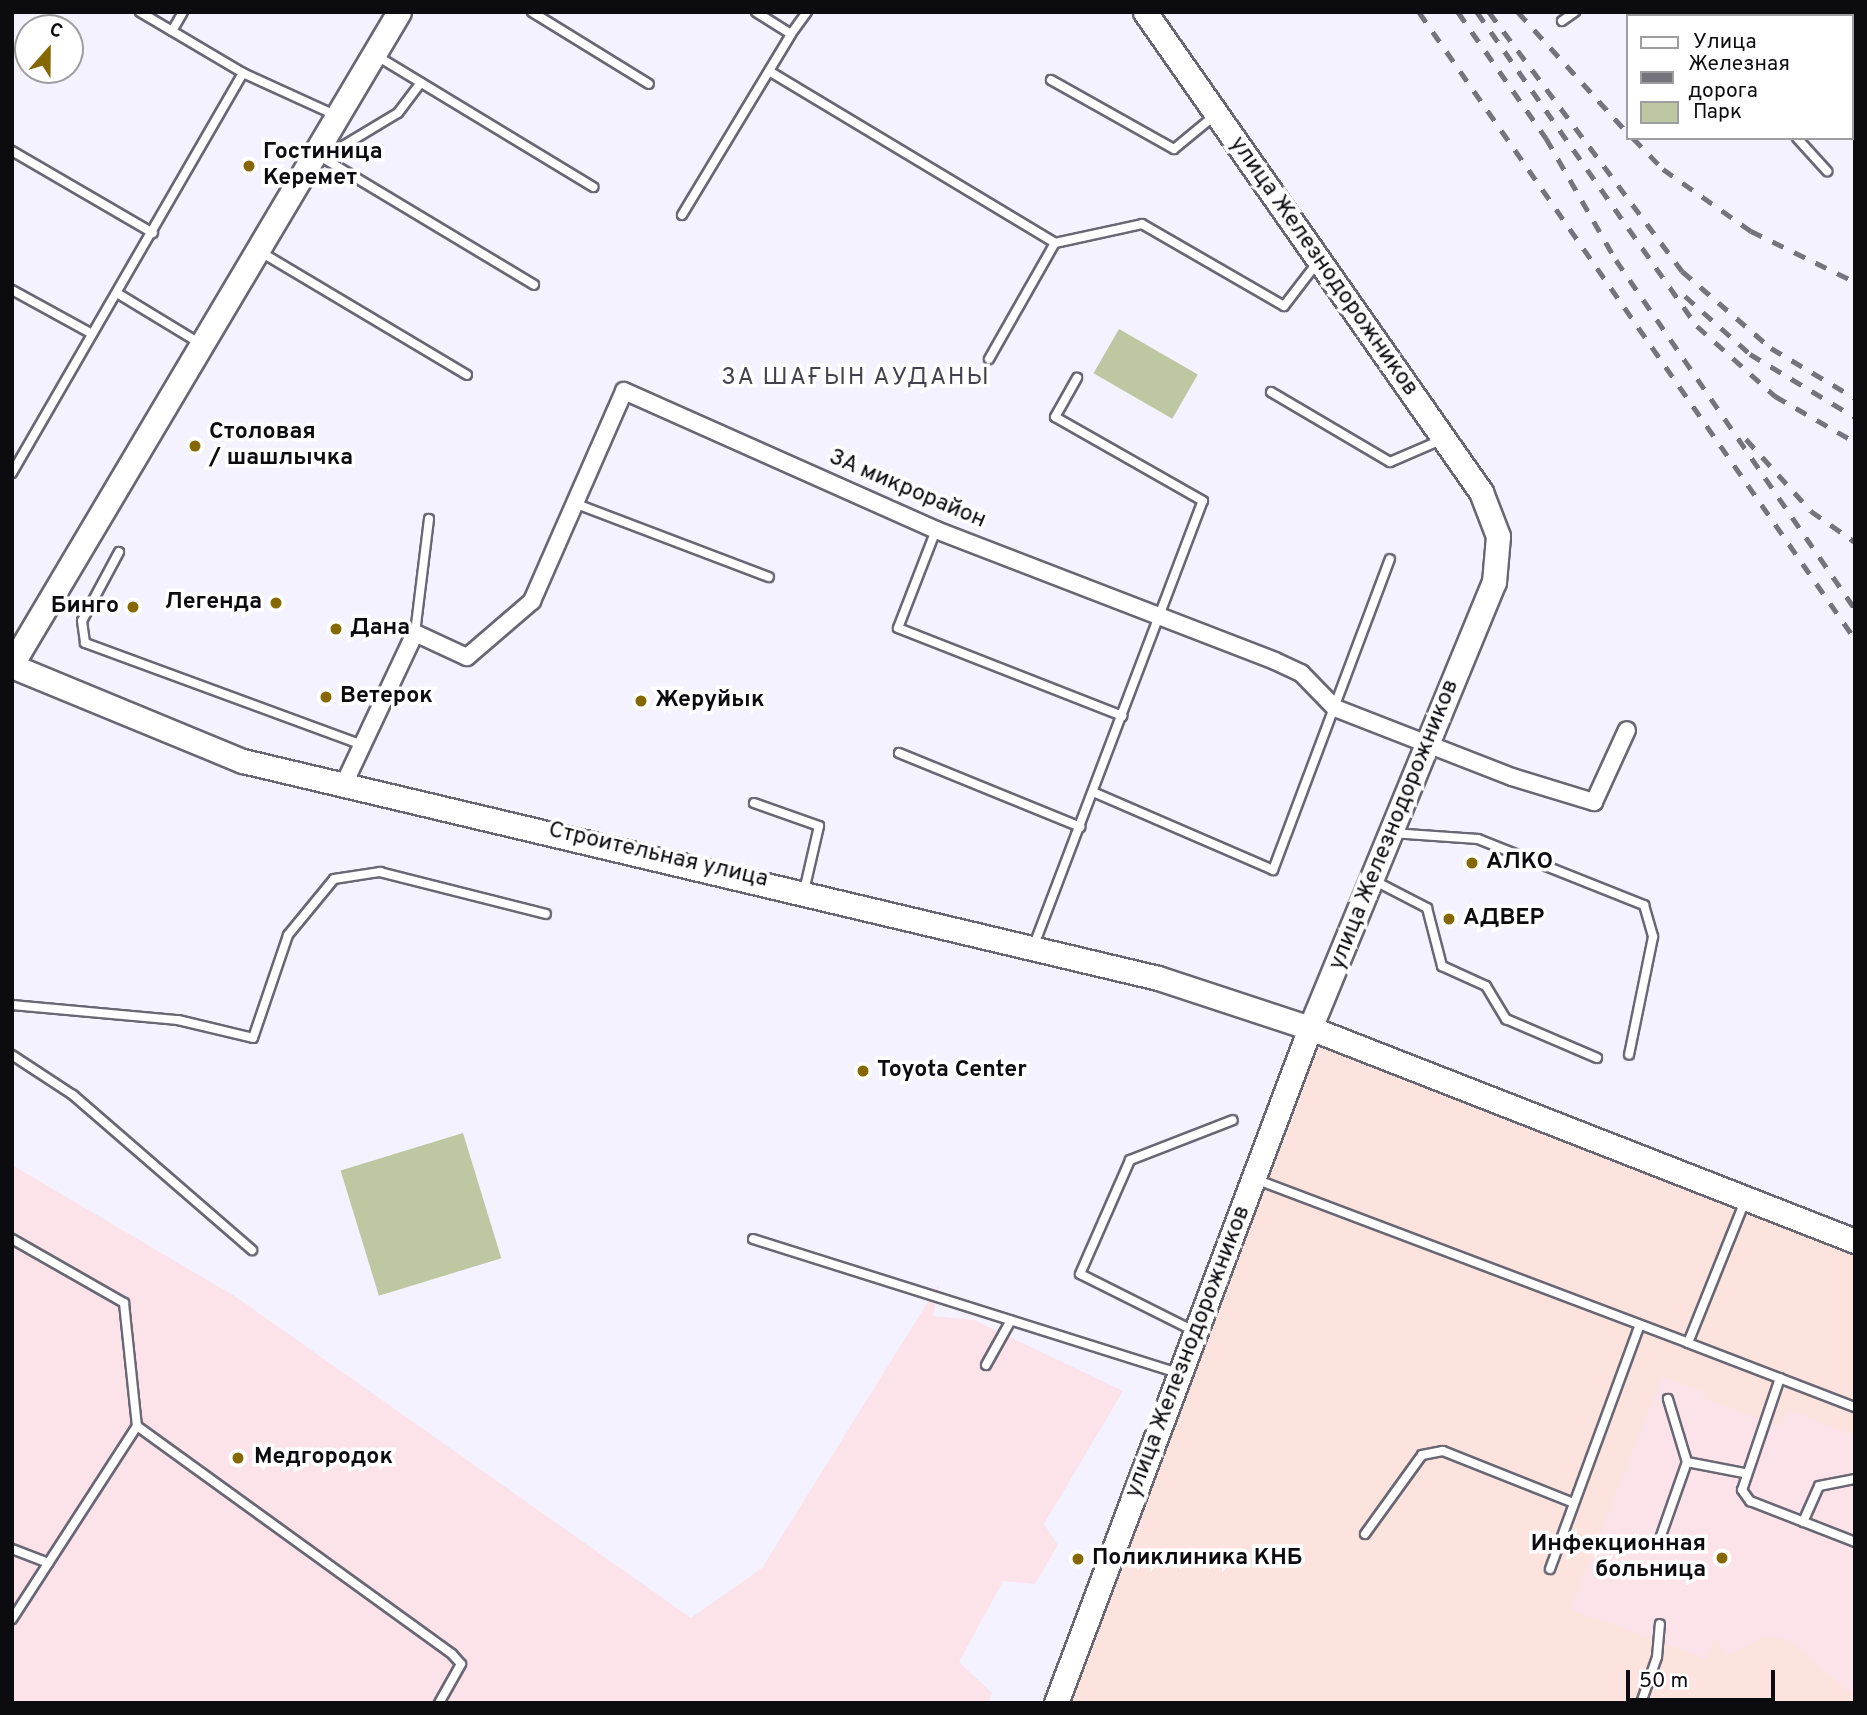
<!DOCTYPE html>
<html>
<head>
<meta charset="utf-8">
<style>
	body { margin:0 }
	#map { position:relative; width:1867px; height:1715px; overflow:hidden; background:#f4f2ff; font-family:Overpass,sans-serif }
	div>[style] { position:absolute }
	.industrial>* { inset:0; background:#fde3dd }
	.medical>* { inset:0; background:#fce2e9 }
	.green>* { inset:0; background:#bdc7a2; transform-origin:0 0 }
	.roads { filter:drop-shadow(2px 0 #696774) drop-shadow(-2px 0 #696774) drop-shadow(0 2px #696774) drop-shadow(0 -2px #696774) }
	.lane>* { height:8px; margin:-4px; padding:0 4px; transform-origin:4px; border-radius:4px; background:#fff }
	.street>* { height:16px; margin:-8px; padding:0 8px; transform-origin:8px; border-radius:8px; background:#fff }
	.secondary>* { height:23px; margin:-11.5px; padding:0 11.5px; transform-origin:11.5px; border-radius:11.5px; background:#fff }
	.rail>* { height:5px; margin-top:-2.5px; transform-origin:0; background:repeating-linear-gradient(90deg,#75747c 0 12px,transparent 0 24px) }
	.dots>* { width:19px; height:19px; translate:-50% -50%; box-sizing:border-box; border:4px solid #fff; border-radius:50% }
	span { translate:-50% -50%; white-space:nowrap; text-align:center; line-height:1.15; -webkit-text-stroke:7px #fff; paint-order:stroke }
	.poi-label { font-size:23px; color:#0c0b10; font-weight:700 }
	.left { translate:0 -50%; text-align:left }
	.right { translate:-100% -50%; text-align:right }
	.street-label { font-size:23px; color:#0c0b10 }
	.neighbourhood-label { font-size:24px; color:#43424e; letter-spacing:2px }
	.frame { position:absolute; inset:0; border:14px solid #0c0b10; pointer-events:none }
	.legend { position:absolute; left:1626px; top:14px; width:228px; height:126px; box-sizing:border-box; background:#fff; border:2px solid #9e9d9f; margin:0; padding:9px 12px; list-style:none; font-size:21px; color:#0c0b10 }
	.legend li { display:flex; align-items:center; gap:14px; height:35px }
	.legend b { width:35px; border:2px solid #9e9d9f }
	.north { position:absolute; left:14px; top:14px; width:70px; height:70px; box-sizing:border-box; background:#fff; border:2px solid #9e9d9f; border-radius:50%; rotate:21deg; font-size:19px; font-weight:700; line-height:28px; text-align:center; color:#0c0b10 }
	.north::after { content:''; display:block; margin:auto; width:24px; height:32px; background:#856802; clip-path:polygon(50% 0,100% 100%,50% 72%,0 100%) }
	.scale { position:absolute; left:1626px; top:1670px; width:149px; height:32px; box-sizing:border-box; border:4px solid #0c0b10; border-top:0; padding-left:9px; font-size:21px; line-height:24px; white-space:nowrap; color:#0c0b10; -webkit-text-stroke:5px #fff; paint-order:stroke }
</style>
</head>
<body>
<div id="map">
	<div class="industrial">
		<div style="clip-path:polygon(1310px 1028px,1855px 1240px,1855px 1703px,1056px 1703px)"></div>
	</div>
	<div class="medical">
		<div style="clip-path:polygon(12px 1165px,236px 1297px,691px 1618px,762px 1568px,939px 1284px,933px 1316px,974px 1320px,1123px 1391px,1044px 1524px,1058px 1545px,1035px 1584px,1003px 1581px,959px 1662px,992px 1693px,989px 1703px,12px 1703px)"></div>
		<div style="clip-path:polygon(1662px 1377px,1706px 1392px,1704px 1399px,1781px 1426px,1787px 1410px,1855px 1435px,1855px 1697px,1788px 1640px,1766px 1637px,1727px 1655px,1715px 1638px,1706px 1659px,1570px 1609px)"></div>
	</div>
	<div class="green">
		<div style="left:1119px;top:329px;width:91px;height:51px;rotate:30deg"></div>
		<div style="left:463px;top:1133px;width:131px;height:128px;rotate:73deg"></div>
	</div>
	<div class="roads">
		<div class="lane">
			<div style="left:140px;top:12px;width:120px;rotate:30.6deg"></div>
			<div style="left:532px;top:12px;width:137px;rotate:31.6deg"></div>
			<div style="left:756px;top:12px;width:41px;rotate:32.2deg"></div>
			<div style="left:791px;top:34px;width:27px;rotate:-54deg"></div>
			<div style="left:1697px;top:12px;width:4px;rotate:90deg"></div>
			<div style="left:1778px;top:12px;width:4px;rotate:63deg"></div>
			<div style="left:1562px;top:21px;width:16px;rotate:-35deg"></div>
			<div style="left:172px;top:31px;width:22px;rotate:-60deg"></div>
			<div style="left:377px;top:56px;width:253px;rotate:31.2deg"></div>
			<div style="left:769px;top:71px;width:334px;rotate:31deg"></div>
			<div style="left:1055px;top:243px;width:89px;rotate:-12.3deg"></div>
			<div style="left:1142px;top:224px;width:164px;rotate:30deg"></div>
			<div style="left:1284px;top:306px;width:54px;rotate:-52.5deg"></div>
			<div style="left:1051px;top:80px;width:141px;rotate:29.3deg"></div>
			<div style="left:1174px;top:149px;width:52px;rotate:-39.5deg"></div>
			<div style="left:1797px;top:138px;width:45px;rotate:47.7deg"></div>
			<div style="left:12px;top:151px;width:163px;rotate:30.2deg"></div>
			<div style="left:318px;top:155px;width:252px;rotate:31deg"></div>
			<div style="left:323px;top:158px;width:87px;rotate:-31deg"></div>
			<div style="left:398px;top:113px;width:38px;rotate:-53deg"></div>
			<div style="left:682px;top:215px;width:211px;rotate:-58.9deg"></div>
			<div style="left:259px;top:251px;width:242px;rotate:30.8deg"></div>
			<div style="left:12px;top:290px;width:91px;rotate:28.8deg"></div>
			<div style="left:117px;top:293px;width:98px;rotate:31.3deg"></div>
			<div style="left:989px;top:359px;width:133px;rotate:-60.4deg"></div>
			<div style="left:1271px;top:392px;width:138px;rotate:30.5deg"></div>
			<div style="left:1390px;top:462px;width:56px;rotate:-23.3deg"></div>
			<div style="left:12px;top:473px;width:462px;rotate:-60deg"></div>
			<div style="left:243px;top:73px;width:101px;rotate:24.5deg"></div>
			<div style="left:579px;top:505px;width:203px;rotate:20.8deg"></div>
			<div style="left:936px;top:530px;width:105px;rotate:111.2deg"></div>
			<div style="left:898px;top:628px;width:241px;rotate:21.4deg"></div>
			<div style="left:119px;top:552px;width:78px;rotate:118.2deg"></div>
			<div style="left:82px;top:621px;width:22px;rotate:82deg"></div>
			<div style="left:85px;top:643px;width:293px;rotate:20.2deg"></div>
			<div style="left:415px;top:633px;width:115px;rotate:-83deg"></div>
			<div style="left:899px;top:753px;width:196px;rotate:22.2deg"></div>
			<div style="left:1093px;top:792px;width:196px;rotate:23.4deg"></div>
			<div style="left:1273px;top:870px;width:332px;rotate:-69.4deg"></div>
			<div style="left:754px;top:803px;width:69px;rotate:19.5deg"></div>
			<div style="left:819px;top:826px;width:67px;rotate:103deg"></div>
			<div style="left:1392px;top:833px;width:86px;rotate:4deg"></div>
			<div style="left:1478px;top:839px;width:179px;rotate:21.7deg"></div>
			<div style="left:1644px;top:905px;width:33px;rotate:74deg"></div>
			<div style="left:1653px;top:937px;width:120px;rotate:101.5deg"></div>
			<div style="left:1373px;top:880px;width:61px;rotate:27.4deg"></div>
			<div style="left:1427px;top:908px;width:60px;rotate:75.5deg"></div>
			<div style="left:1442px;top:966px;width:48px;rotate:24.4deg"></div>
			<div style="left:1486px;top:986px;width:39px;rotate:59deg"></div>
			<div style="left:1506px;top:1019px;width:99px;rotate:23.2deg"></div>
			<div style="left:1034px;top:945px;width:475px;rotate:-69.2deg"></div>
			<div style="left:1203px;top:501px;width:170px;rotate:-150.4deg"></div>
			<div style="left:1055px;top:417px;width:45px;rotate:-60.6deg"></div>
			<div style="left:12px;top:1005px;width:167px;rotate:5.2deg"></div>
			<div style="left:178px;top:1020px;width:77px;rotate:13.5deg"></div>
			<div style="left:253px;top:1038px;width:109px;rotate:-71.2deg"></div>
			<div style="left:288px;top:935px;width:72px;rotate:-50.6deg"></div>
			<div style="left:334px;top:879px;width:47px;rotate:-8.7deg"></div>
			<div style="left:380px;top:872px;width:171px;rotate:14.2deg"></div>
			<div style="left:12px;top:1055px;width:73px;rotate:33.3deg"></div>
			<div style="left:73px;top:1095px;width:237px;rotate:40.9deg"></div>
			<div style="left:1255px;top:1179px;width:463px;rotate:20.7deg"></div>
			<div style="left:1745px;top:1201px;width:153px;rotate:111.9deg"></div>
			<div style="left:1688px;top:1343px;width:179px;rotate:21deg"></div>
			<div style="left:12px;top:1239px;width:129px;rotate:29.7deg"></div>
			<div style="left:124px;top:1303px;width:124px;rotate:84deg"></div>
			<div style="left:137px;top:1426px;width:230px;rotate:122.9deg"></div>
			<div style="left:753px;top:1239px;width:446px;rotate:17.5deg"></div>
			<div style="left:1194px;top:1331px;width:127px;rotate:-153.4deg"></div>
			<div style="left:1080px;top:1274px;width:124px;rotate:-66.3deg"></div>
			<div style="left:1130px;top:1160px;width:110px;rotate:-21.2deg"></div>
			<div style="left:986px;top:1365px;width:51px;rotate:-60.9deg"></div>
			<div style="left:1780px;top:1378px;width:118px;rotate:108.7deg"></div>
			<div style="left:1742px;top:1490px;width:14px;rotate:54deg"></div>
			<div style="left:1750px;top:1501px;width:113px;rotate:21.3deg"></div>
			<div style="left:137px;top:1426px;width:389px;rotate:35.9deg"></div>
			<div style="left:452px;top:1654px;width:13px;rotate:48deg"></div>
			<div style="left:461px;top:1664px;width:45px;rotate:119.4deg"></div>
			<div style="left:1687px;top:1462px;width:58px;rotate:10.9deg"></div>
			<div style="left:1803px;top:1522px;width:39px;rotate:-66deg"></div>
			<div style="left:1819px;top:1486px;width:37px;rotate:-11deg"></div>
			<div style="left:1365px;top:1534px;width:97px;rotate:-54.2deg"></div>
			<div style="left:1422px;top:1455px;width:21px;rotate:-11deg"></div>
			<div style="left:1443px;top:1451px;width:141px;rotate:21.7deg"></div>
			<div style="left:1657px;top:1547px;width:90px;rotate:-70.6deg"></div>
			<div style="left:1687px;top:1462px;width:66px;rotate:-106.8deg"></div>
			<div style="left:12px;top:1549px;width:39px;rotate:21deg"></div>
			<div style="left:1550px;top:1569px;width:260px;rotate:-69.8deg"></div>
			<div style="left:1641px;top:1703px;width:49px;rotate:-70.8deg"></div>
			<div style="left:1657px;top:1657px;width:33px;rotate:-85deg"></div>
		</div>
		<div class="street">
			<div style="left:344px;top:784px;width:167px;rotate:-64.8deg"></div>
			<div style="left:415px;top:633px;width:57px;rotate:24.8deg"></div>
			<div style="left:467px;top:657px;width:86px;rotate:-40.7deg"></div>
			<div style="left:532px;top:601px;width:229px;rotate:-66.3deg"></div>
			<div style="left:624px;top:391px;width:342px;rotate:24deg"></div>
			<div style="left:936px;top:530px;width:363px;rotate:21.1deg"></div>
			<div style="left:1275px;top:661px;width:29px;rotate:25deg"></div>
			<div style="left:1301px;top:673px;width:49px;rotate:45.8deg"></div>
			<div style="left:1335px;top:708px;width:190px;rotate:21.3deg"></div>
			<div style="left:1512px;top:777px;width:86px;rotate:17deg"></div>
			<div style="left:1594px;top:802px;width:79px;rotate:-65.4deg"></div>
		</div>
		<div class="secondary">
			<div style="left:12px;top:664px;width:758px;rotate:-59.31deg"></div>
			<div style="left:12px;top:666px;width:250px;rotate:22.4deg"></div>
			<div style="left:243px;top:761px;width:940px;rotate:13.34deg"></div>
			<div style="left:1158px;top:978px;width:160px;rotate:18.2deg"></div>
			<div style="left:1310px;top:1028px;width:585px;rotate:21.35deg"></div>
			<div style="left:1056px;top:1703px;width:721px;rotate:-69.38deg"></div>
			<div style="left:1310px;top:1028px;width:482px;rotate:-67.6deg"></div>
			<div style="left:1494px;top:582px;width:46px;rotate:-85deg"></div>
			<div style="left:1498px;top:536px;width:47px;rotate:-111.1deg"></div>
			<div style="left:1481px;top:492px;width:586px;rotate:-124.99deg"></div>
		</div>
	</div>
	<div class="rail">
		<div style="left:1419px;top:12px;width:764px;rotate:55.19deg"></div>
		<div style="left:1458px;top:12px;width:154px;rotate:55.1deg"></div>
		<div style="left:1546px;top:138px;width:141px;rotate:60.2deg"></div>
		<div style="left:1616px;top:260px;width:423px;rotate:55.6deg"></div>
		<div style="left:1477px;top:12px;width:383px;rotate:55deg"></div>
		<div style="left:1697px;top:326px;width:105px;rotate:41.9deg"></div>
		<div style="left:1775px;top:396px;width:92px;rotate:29.9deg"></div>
		<div style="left:1489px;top:12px;width:323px;rotate:53.3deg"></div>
		<div style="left:1682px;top:271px;width:118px;rotate:40.9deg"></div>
		<div style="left:1771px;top:348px;width:98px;rotate:30.8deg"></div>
		<div style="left:1518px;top:12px;width:162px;rotate:47.8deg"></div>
		<div style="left:1633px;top:138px;width:43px;rotate:45.9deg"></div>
		<div style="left:1663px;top:169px;width:108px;rotate:35.2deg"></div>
		<div style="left:1751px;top:231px;width:116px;rotate:26.1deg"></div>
		<div style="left:1685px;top:296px;width:87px;rotate:41.7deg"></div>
		<div style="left:1750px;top:354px;width:122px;rotate:31deg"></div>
		<div style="left:1746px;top:439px;width:97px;rotate:47.9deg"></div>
		<div style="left:1811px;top:511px;width:54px;rotate:35.2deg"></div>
	</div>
	<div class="dots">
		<div style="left:249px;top:166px;background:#856802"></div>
		<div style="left:195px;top:446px;background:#856802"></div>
		<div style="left:276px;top:603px;background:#856802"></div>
		<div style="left:133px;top:607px;background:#856802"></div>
		<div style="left:336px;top:629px;background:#856802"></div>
		<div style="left:326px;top:697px;background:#856802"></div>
		<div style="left:641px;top:701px;background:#856802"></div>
		<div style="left:1472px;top:863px;background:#856802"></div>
		<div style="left:1449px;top:919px;background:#856802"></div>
		<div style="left:863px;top:1071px;background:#856802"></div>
		<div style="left:238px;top:1458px;background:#856802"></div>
		<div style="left:1722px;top:1558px;background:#856802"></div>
		<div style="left:1078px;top:1559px;background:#856802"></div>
	</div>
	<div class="poi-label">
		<span class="left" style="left:263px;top:166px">Гостиница<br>Керемет</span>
		<span class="left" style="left:209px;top:446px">Столовая<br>/ шашлычка</span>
		<span class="right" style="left:262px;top:603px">Легенда</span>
		<span class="right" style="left:119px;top:607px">Бинго</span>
		<span class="left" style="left:350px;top:629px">Дана</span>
		<span class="left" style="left:340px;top:697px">Ветерок</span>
		<span class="left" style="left:655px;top:701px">Жеруйык</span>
		<span class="left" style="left:1486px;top:863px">АЛКО</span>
		<span class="left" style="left:1463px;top:919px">АДВЕР</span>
		<span class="left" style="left:877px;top:1071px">Toyota Center</span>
		<span class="left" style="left:254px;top:1458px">Медгородок</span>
		<span class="right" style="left:1706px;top:1558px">Инфекционная<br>больница</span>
		<span class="left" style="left:1092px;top:1559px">Поликлиника КНБ</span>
	</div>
	<div class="street-label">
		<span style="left:1323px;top:267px;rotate:55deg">улица Железнодорожников</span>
		<span style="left:907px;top:490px;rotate:23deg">3А микрорайон</span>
		<span style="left:1395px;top:825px;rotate:-68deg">улица Железнодорожников</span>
		<span style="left:658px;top:856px;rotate:13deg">Строительная улица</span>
		<span style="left:1189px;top:1352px;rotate:-69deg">улица Железнодорожников</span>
	</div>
	<div class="neighbourhood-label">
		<span style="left:856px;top:379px">3А ШАҒЫН АУДАНЫ</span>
	</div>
	<div class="frame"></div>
	<ul class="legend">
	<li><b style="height:9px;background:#fff"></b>Улица</li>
	<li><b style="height:9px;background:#75747c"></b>Железная дорога</li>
	<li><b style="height:19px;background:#bdc7a2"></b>Парк</li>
	</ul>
	<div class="north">С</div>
	<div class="scale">50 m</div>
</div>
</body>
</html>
